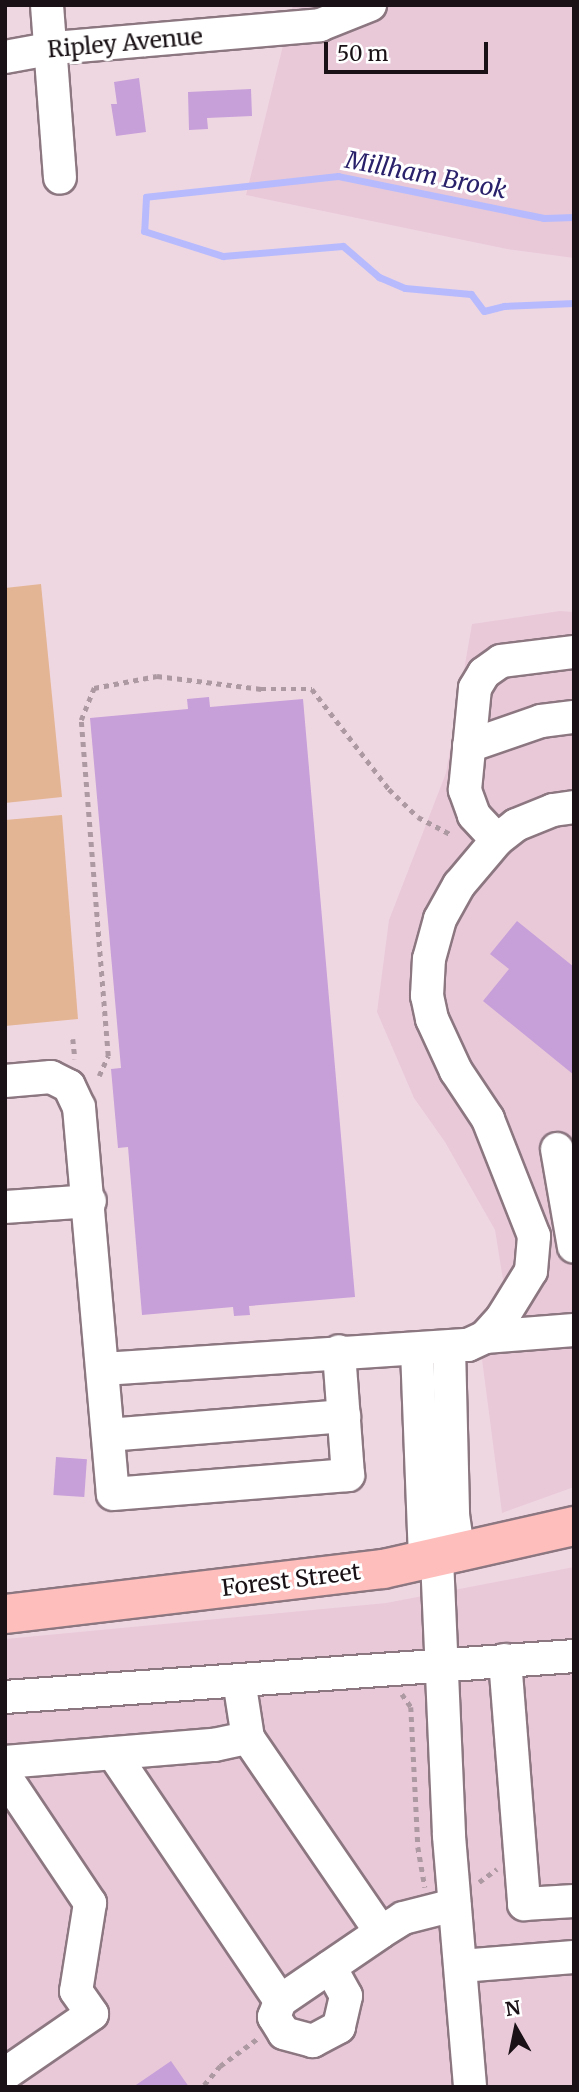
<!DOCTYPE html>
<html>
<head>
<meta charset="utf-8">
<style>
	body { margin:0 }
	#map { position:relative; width:579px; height:2092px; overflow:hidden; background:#efd7e2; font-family:Merriweather,serif }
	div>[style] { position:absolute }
	.built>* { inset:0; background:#e9c9d8 }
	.green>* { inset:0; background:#e4b595 }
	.stream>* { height:7px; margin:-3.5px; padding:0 3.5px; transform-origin:3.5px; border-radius:3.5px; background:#b7bbfd }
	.building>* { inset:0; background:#c79fd9; transform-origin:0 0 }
	.path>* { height:4.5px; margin-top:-2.25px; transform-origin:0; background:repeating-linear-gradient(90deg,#ac99a1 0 5px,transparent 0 10px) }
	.roads { filter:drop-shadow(2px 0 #8c7781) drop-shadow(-2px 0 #8c7781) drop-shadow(0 2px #8c7781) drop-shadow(0 -2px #8c7781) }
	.minor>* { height:32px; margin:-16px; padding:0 16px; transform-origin:16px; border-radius:16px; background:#fff }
	.major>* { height:38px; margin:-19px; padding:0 19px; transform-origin:19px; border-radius:19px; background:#febebc }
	span { translate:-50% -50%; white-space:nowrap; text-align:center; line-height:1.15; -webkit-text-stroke:6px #fff; paint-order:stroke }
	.street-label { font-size:23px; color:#191115 }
	.water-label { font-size:24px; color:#29216a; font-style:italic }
	.frame { position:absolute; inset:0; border:7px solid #191115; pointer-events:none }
	.north { position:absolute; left:481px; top:1994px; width:70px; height:70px; -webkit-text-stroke:5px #fff; paint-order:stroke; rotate:351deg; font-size:19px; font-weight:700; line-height:28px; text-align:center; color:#191115 }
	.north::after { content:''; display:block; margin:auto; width:24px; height:32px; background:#191115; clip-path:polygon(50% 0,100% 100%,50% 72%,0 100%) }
	.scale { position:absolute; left:324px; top:42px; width:164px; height:32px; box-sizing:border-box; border:4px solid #191115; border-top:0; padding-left:9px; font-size:21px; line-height:24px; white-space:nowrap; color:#191115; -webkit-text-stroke:5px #fff; paint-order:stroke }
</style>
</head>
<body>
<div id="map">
	<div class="built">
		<div style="clip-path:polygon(293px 5px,574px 5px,574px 258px,507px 249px,246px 195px)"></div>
		<div style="clip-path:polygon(560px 611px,574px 612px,574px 1487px,502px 1513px,477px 1321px,504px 1286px,495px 1230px,445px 1142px,414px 1098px,377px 1012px,389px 920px,446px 773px,472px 624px)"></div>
		<div style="clip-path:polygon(574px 1567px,574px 2087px,5px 2087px,5px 1639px,386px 1603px)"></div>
	</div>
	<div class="green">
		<div style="clip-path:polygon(41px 584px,62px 797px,5px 803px,5px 588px)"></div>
		<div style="clip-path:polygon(62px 815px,78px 1019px,5px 1026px,5px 820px)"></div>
	</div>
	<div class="stream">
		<div style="left:574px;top:217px;width:30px;rotate:178deg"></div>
		<div style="left:544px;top:218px;width:210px;rotate:-168.5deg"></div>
		<div style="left:338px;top:176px;width:193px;rotate:173.8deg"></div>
		<div style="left:146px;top:197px;width:34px;rotate:93deg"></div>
		<div style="left:144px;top:231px;width:83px;rotate:17.6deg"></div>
		<div style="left:223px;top:256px;width:120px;rotate:-4.8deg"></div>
		<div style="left:343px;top:246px;width:48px;rotate:40.7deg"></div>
		<div style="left:379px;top:277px;width:28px;rotate:23deg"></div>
		<div style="left:405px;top:288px;width:66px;rotate:5.2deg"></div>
		<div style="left:471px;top:294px;width:21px;rotate:53deg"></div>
		<div style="left:484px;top:311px;width:21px;rotate:-14deg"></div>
		<div style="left:504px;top:306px;width:70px;rotate:-2.5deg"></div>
	</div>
	<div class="building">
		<div style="clip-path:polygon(139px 78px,146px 132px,116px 136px,111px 104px,117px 104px,114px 82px)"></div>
		<div style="clip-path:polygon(251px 89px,252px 116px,207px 118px,208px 129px,189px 130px,188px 92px)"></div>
		<div style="clip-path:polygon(209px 697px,210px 707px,303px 699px,355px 1297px,249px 1306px,250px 1315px,234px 1316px,233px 1307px,142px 1315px,128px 1147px,118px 1148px,111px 1069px,121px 1068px,90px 718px,188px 709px,187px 699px)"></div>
		<div style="clip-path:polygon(517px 921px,574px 967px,574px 1075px,483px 1001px,509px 969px,490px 954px)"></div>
		<div style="left:56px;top:1457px;width:31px;height:38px;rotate:4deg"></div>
		<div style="clip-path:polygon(171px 2061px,189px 2087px,133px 2087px)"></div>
	</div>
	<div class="path">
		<div style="left:73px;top:1039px;width:20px;rotate:84deg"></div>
		<div style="left:99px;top:1076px;width:22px;rotate:-66deg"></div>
		<div style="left:108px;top:1056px;width:337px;rotate:-94.6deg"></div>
		<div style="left:81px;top:720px;width:35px;rotate:-68deg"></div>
		<div style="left:94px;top:688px;width:64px;rotate:-10.8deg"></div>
		<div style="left:157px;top:676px;width:105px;rotate:7.1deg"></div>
		<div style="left:261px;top:689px;width:51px"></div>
		<div style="left:312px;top:689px;width:126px;rotate:52.4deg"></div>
		<div style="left:389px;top:789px;width:40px;rotate:44deg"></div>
		<div style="left:418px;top:817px;width:38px;rotate:28deg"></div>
		<div style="left:402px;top:1694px;width:16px;rotate:55deg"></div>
		<div style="left:411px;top:1707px;width:140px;rotate:87.1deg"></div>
		<div style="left:418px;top:1847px;width:41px;rotate:80.1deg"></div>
		<div style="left:479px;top:1882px;width:22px;rotate:-36deg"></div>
		<div style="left:204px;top:2085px;width:25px;rotate:-50deg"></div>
		<div style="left:220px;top:2066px;width:46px;rotate:-36.1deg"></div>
	</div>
	<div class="roads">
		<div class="minor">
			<div style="left:47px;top:5px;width:173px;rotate:85.7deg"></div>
			<div style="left:5px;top:57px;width:50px;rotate:-10.4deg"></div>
			<div style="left:54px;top:48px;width:267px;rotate:-4.9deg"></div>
			<div style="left:320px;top:25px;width:54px;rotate:-21.8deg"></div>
			<div style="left:469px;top:746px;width:76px;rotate:-19.1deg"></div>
			<div style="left:541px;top:721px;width:33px;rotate:-7deg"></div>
			<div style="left:497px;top:840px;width:34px;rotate:-133deg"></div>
			<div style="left:474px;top:815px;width:27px;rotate:-110deg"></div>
			<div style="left:465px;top:790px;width:102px;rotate:-84.4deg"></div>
			<div style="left:475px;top:688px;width:17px;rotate:-59deg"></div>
			<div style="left:484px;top:673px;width:21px;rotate:-35deg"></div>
			<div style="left:501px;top:661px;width:74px;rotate:-7deg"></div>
			<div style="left:5px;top:1081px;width:46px;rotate:-5deg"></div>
			<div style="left:51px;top:1077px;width:20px;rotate:27deg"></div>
			<div style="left:69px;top:1086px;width:23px;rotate:65deg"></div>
			<div style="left:79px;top:1107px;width:388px;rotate:85deg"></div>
			<div style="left:113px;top:1494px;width:236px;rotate:-4.6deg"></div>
			<div style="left:348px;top:1475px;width:124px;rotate:-94.2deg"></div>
			<div style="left:557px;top:1149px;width:99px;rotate:80.2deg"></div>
			<div style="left:5px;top:1207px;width:85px;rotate:-4deg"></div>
			<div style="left:485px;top:1337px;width:89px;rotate:-4.5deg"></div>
			<div style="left:449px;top:1347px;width:168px;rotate:88.6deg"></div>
			<div style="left:453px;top:1515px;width:40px;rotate:81.5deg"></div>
			<div style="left:417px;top:1350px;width:212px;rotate:87.8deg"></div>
			<div style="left:103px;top:1369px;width:366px;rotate:-3.8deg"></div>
			<div style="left:468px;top:1345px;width:19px;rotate:-25deg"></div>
			<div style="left:485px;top:1337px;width:25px;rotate:-48deg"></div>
			<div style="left:502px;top:1318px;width:55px;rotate:-58.3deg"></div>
			<div style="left:531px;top:1271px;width:35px;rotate:-85deg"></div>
			<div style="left:534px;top:1236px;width:126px;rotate:-111.5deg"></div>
			<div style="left:488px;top:1119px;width:58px;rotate:-123.7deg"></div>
			<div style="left:456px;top:1071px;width:57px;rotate:-114.8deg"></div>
			<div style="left:432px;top:1019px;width:24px;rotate:-102deg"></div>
			<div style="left:427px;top:996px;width:37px;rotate:-87deg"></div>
			<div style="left:429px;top:959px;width:41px;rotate:-74.6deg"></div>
			<div style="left:440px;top:919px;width:39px;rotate:-61deg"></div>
			<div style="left:459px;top:885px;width:59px;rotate:-49.8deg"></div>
			<div style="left:497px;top:840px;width:24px;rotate:-38deg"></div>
			<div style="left:516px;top:825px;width:40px;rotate:-22deg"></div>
			<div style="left:553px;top:810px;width:21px;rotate:-8deg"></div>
			<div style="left:108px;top:1435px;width:237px;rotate:-4.6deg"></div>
			<div style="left:437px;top:1559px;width:277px;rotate:87.5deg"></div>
			<div style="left:449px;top:1836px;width:252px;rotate:85.2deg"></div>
			<div style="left:505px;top:1660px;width:245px;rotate:85.5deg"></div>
			<div style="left:524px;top:1904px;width:50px;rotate:-3.4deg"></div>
			<div style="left:239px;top:1680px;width:59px;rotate:81.2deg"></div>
			<div style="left:248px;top:1738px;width:235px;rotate:55.6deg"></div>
			<div style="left:5px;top:1697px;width:570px;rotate:-4.12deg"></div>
			<div style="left:113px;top:1753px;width:299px;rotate:56deg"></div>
			<div style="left:5px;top:1762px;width:210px;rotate:-4.7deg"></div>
			<div style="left:214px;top:1745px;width:35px;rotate:-12deg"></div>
			<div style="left:5px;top:1776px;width:153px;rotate:56.2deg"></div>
			<div style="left:90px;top:1903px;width:89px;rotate:99deg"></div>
			<div style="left:76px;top:1991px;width:28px;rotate:55deg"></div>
			<div style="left:92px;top:2014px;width:106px;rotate:145.4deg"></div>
			<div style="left:461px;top:1966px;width:113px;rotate:-4.6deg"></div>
			<div style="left:330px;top:1967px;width:33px;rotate:61deg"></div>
			<div style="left:346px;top:1996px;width:32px;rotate:103deg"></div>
			<div style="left:339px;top:2027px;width:30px;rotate:152deg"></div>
			<div style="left:313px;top:2041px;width:30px;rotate:-165deg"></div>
			<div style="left:284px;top:2033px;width:19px;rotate:-122deg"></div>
			<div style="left:274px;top:2017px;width:17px;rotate:-69deg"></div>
			<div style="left:280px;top:2001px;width:122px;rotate:-34.3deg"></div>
			<div style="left:381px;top:1932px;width:26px;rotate:-32deg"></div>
			<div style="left:403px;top:1918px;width:53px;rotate:-14.3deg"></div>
		</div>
		<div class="major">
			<div style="left:5px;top:1614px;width:381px;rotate:-6.8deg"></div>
			<div style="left:383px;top:1569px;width:196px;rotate:-12.7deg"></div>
		</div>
	</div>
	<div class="street-label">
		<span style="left:125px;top:43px;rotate:-5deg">Ripley Avenue</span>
		<span style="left:291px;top:1580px;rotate:-7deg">Forest Street</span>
	</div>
	<div class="water-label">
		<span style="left:426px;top:175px;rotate:11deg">Millham Brook</span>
	</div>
	<div class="frame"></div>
	<div class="north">N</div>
	<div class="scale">50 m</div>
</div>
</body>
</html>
